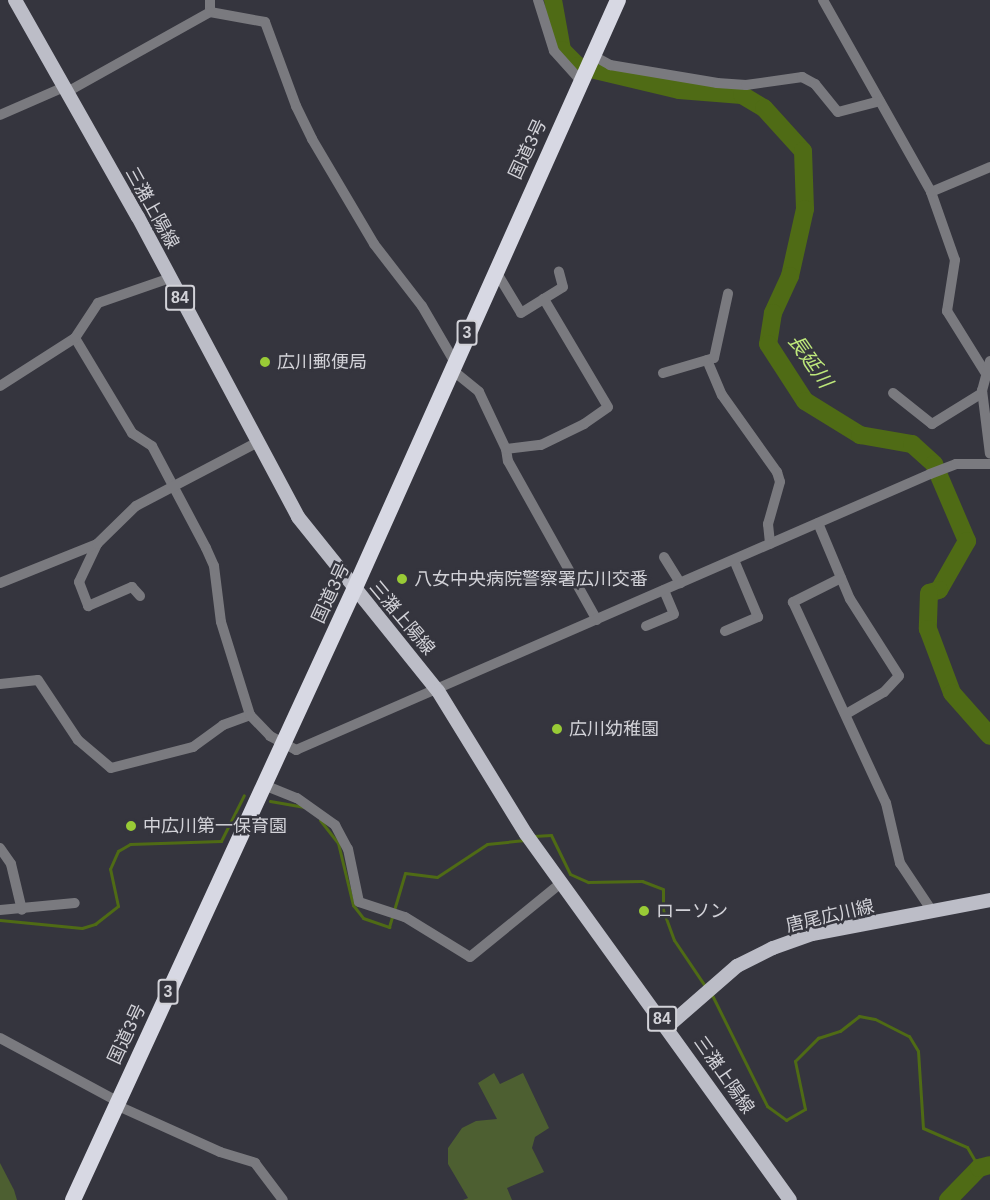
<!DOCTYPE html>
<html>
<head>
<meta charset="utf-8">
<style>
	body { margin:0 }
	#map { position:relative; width:990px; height:1200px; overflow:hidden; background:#35353e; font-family:Helvetica,"Noto Sans JP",sans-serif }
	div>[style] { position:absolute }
	.green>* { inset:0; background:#4d5f31 }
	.stream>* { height:3px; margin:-1.5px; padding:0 1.5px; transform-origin:1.5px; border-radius:1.5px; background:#4f6b15 }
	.river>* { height:18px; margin:-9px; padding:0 9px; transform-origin:9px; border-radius:9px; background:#4f6b15 }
	.minor>* { height:10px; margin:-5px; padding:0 5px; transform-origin:5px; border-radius:5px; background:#7a7a7f }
	.major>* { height:14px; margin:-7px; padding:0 7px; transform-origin:7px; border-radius:7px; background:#bcbdc7 }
	.highway>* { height:16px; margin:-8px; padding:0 8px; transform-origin:8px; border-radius:8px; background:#d7d8e3 }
	.dots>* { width:16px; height:16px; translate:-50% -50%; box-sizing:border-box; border:3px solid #35353e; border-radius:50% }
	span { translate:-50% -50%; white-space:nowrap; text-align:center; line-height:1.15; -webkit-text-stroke:5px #35353e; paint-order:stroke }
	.shield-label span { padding:2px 4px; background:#35353e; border:2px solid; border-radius:4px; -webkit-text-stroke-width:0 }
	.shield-label { font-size:16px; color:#d2d2d8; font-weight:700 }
	.street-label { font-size:18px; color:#d2d2d8 }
	.poi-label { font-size:18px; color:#d2d2d8 }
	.left { translate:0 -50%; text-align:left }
	.water-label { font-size:20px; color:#bee87b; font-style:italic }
</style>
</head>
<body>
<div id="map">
	<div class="green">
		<div style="clip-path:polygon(494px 1073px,500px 1084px,523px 1073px,549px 1128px,535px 1137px,532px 1148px,544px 1172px,507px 1188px,512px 1200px,463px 1200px,468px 1198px,448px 1164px,448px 1148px,462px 1128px,476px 1121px,497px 1119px,478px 1083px)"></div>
		<div style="clip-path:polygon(0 1163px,14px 1190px,17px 1200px,0 1200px)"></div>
	</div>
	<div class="stream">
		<div style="left:270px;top:801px;width:35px;rotate:10deg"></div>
		<div style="left:320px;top:820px;width:29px;rotate:52deg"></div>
		<div style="left:338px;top:843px;width:64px;rotate:76.4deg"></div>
		<div style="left:353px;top:905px;width:16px;rotate:52deg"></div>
		<div style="left:363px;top:918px;width:28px;rotate:19deg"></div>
		<div style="left:389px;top:927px;width:56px;rotate:-73.5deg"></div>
		<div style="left:405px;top:873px;width:32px;rotate:7deg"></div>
		<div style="left:437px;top:877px;width:60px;rotate:-33.4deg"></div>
		<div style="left:487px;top:844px;width:38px;rotate:-6deg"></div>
		<div style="left:534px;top:836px;width:17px;rotate:-3deg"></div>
		<div style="left:551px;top:835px;width:43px;rotate:64deg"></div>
		<div style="left:570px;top:874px;width:20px;rotate:24deg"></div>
		<div style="left:588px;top:882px;width:54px;rotate:-1.1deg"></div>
		<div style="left:642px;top:881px;width:22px;rotate:21deg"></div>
		<div style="left:663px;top:889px;width:21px;rotate:90deg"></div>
		<div style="left:663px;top:910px;width:32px;rotate:70deg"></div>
		<div style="left:674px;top:940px;width:59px;rotate:56deg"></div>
		<div style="left:0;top:920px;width:82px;rotate:5.6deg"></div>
		<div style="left:82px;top:928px;width:14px;rotate:-17deg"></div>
		<div style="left:95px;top:924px;width:29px;rotate:-38deg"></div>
		<div style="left:118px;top:906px;width:38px;rotate:-102deg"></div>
		<div style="left:110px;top:869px;width:20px;rotate:-66deg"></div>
		<div style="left:118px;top:851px;width:14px;rotate:-30deg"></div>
		<div style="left:130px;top:844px;width:91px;rotate:-1.9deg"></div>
		<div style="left:221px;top:841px;width:51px;rotate:-63.4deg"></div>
		<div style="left:711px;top:993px;width:126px;rotate:63.6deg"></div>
		<div style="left:767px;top:1106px;width:24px;rotate:36deg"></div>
		<div style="left:786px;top:1120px;width:22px;rotate:-30deg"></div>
		<div style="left:805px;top:1109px;width:49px;rotate:-101.8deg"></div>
		<div style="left:795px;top:1061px;width:33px;rotate:-45deg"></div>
		<div style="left:818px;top:1038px;width:23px;rotate:-18deg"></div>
		<div style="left:840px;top:1031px;width:24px;rotate:-38deg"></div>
		<div style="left:859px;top:1016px;width:16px;rotate:11deg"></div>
		<div style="left:875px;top:1019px;width:38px;rotate:27deg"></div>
		<div style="left:909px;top:1036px;width:17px;rotate:59deg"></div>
		<div style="left:918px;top:1051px;width:77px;rotate:86.3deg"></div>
		<div style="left:923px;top:1128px;width:48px;rotate:23.4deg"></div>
		<div style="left:967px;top:1147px;width:24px;rotate:60deg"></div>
	</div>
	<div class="river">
		<div style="left:553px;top:0;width:51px;rotate:79.8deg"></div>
		<div style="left:562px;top:50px;width:23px;rotate:45deg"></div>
		<div style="left:578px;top:66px;width:104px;rotate:13.4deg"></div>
		<div style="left:679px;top:90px;width:63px;rotate:4.5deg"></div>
		<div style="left:742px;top:95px;width:26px;rotate:31deg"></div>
		<div style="left:764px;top:108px;width:58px;rotate:47.8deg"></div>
		<div style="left:803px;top:151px;width:58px;rotate:88deg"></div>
		<div style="left:805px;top:209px;width:69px;rotate:102.6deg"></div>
		<div style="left:790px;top:276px;width:41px;rotate:114.7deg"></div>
		<div style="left:773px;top:313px;width:31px;rotate:99deg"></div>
		<div style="left:768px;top:344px;width:68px;rotate:57deg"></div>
		<div style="left:805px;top:401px;width:65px;rotate:31.7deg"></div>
		<div style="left:860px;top:435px;width:53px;rotate:9.8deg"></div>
		<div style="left:912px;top:444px;width:30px;rotate:42deg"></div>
		<div style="left:934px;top:464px;width:84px;rotate:66.8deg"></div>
		<div style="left:967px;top:541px;width:56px;rotate:119.7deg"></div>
		<div style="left:939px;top:590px;width:10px;rotate:163deg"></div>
		<div style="left:929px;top:593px;width:36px;rotate:92deg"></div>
		<div style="left:928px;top:629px;width:68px;rotate:69.4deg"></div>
		<div style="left:952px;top:693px;width:57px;rotate:48.5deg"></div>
		<div style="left:948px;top:1200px;width:45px;rotate:-45.9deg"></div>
		<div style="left:979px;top:1168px;width:11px;rotate:-15deg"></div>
	</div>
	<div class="minor">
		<div style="left:538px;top:0;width:53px;rotate:72.6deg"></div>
		<div style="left:554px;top:51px;width:39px;rotate:48deg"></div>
		<div style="left:823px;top:0;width:220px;rotate:60.6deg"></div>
		<div style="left:931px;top:192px;width:72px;rotate:70.6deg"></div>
		<div style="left:955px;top:260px;width:52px;rotate:98.9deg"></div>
		<div style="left:947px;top:311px;width:72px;rotate:58.1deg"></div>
		<div style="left:210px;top:12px;width:56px;rotate:10.3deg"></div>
		<div style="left:265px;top:22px;width:90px;rotate:69.7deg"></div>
		<div style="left:296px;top:106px;width:37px;rotate:64deg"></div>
		<div style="left:312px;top:139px;width:122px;rotate:59.4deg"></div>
		<div style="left:374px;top:244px;width:78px;rotate:52.3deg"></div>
		<div style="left:422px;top:306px;width:64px;rotate:59.8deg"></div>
		<div style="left:210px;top:12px;width:12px;rotate:-90deg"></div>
		<div style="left:592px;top:55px;width:21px;rotate:29deg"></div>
		<div style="left:610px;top:65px;width:109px;rotate:9.5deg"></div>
		<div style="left:717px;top:83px;width:29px;rotate:4deg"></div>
		<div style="left:746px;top:85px;width:57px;rotate:-8.1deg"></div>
		<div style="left:802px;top:77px;width:15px;rotate:28deg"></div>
		<div style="left:815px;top:84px;width:36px;rotate:51deg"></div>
		<div style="left:838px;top:112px;width:43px;rotate:-14.7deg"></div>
		<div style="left:67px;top:92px;width:164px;rotate:-29.2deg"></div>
		<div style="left:0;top:115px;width:70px;rotate:-23.6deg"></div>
		<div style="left:931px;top:192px;width:64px;rotate:-23deg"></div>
		<div style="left:495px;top:270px;width:50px;rotate:58.8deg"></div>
		<div style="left:521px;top:313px;width:49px;rotate:-31.8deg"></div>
		<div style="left:563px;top:287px;width:16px;rotate:-105deg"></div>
		<div style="left:75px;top:338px;width:111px;rotate:59deg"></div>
		<div style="left:132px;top:433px;width:24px;rotate:33deg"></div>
		<div style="left:152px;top:446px;width:115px;rotate:62.1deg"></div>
		<div style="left:206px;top:548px;width:20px;rotate:66deg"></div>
		<div style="left:214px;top:566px;width:56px;rotate:82.9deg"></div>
		<div style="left:221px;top:622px;width:97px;rotate:72.7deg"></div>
		<div style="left:707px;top:360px;width:38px;rotate:67deg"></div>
		<div style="left:722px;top:395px;width:95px;rotate:54.5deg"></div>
		<div style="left:777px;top:472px;width:10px;rotate:73deg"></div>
		<div style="left:780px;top:482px;width:44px;rotate:105.9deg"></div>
		<div style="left:768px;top:524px;width:20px;rotate:84deg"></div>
		<div style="left:990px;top:361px;width:30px;rotate:105deg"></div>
		<div style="left:982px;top:390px;width:64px;rotate:82.9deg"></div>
		<div style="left:451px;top:369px;width:36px;rotate:39deg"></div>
		<div style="left:479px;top:392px;width:63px;rotate:64.7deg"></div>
		<div style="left:506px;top:449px;width:12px;rotate:81deg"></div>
		<div style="left:508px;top:461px;width:182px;rotate:60.8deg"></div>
		<div style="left:663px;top:373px;width:53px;rotate:-16.4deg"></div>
		<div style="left:714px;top:358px;width:66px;rotate:-77.7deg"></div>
		<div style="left:0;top:386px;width:89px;rotate:-32.6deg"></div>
		<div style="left:75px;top:338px;width:42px;rotate:-56.7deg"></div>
		<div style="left:98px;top:303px;width:76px;rotate:-19.1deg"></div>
		<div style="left:893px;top:393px;width:50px;rotate:38.5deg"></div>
		<div style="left:932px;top:424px;width:59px;rotate:-31.8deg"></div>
		<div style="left:506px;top:449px;width:35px;rotate:-7deg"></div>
		<div style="left:541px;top:445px;width:48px;rotate:-26deg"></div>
		<div style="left:584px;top:424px;width:29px;rotate:-35deg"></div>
		<div style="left:608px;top:407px;width:126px;rotate:-120.7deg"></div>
		<div style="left:818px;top:523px;width:82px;rotate:67.2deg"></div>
		<div style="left:850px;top:599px;width:91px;rotate:57.5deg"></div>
		<div style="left:899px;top:676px;width:22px;rotate:133deg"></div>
		<div style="left:884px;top:692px;width:44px;rotate:149.9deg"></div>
		<div style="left:97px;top:544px;width:42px;rotate:115.3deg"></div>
		<div style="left:79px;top:582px;width:26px;rotate:69deg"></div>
		<div style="left:88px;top:606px;width:48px;rotate:-23.4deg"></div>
		<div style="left:132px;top:587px;width:12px;rotate:48deg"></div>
		<div style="left:664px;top:557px;width:31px;rotate:58deg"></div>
		<div style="left:841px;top:578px;width:54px;rotate:153.4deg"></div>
		<div style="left:793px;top:602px;width:221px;rotate:65.2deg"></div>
		<div style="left:886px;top:803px;width:62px;rotate:76.9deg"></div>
		<div style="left:900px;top:863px;width:58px;rotate:56.3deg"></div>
		<div style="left:0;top:583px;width:105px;rotate:-21.9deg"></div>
		<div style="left:97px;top:544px;width:54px;rotate:-44.3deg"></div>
		<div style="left:136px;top:506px;width:136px;rotate:-27.7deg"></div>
		<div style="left:646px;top:626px;width:30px;rotate:-23deg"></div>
		<div style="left:674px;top:614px;width:26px;rotate:-113deg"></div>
		<div style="left:725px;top:631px;width:36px;rotate:-23deg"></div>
		<div style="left:758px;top:617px;width:62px;rotate:-112.8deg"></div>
		<div style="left:0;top:684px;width:38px;rotate:-6deg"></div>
		<div style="left:38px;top:680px;width:72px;rotate:56.3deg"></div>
		<div style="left:78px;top:740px;width:43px;rotate:40.3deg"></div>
		<div style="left:111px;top:768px;width:85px;rotate:-14.4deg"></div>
		<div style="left:193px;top:747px;width:37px;rotate:-36deg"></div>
		<div style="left:223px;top:725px;width:29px;rotate:-20deg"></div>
		<div style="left:250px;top:715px;width:29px;rotate:46deg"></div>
		<div style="left:270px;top:736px;width:30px;rotate:28deg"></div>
		<div style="left:296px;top:750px;width:691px;rotate:-23.52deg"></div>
		<div style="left:930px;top:474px;width:28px;rotate:-21deg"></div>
		<div style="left:956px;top:464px;width:34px"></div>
		<div style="left:264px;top:785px;width:35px;rotate:22deg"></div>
		<div style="left:297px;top:798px;width:47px;rotate:35.4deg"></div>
		<div style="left:335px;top:825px;width:27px;rotate:62deg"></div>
		<div style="left:348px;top:849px;width:54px;rotate:78.3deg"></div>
		<div style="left:359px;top:902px;width:48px;rotate:18.1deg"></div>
		<div style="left:405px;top:917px;width:76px;rotate:31.6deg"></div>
		<div style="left:470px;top:957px;width:117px;rotate:-39.1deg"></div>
		<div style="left:0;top:848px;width:19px;rotate:55deg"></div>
		<div style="left:11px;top:864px;width:47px;rotate:76.6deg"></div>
		<div style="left:0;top:910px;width:75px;rotate:-5.3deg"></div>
		<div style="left:0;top:1038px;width:133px;rotate:28.3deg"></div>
		<div style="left:116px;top:1105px;width:114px;rotate:24.3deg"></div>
		<div style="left:220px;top:1152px;width:37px;rotate:17deg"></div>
		<div style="left:255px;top:1163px;width:46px;rotate:52.9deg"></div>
	</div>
	<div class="major">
		<div style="left:15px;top:0;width:249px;rotate:60.5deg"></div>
		<div style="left:138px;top:217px;width:340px;rotate:61.9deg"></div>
		<div style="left:298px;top:517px;width:223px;rotate:51.2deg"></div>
		<div style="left:438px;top:691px;width:168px;rotate:58.4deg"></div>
		<div style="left:526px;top:834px;width:451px;rotate:54.2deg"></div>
		<div style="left:667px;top:1027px;width:93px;rotate:-41.1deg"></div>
		<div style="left:737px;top:966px;width:40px;rotate:-26.6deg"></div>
		<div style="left:773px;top:948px;width:41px;rotate:-19.7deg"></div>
		<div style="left:812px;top:934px;width:181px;rotate:-10.8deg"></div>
	</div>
	<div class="highway">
		<div style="left:73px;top:1200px;width:672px;rotate:-65.27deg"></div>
		<div style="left:354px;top:590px;width:646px;rotate:-65.89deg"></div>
	</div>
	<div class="dots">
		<div style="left:265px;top:362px;background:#99cb36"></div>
		<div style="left:402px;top:579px;background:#99cb36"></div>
		<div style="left:557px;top:729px;background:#99cb36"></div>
		<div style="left:131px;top:826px;background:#99cb36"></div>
		<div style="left:644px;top:911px;background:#99cb36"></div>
	</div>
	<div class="shield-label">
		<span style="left:180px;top:298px">84</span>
		<span style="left:467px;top:333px">3</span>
		<span style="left:168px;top:992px">3</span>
		<span style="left:662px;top:1019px">84</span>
	</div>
	<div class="street-label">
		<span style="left:528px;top:149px;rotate:-65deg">国道3号</span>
		<span style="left:152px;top:208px;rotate:61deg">三潴上陽線</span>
		<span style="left:331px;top:593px;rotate:-65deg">国道3号</span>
		<span style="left:402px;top:618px;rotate:50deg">三潴上陽線</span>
		<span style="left:830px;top:916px;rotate:-13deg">唐尾広川線</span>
		<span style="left:127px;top:1034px;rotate:-65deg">国道3号</span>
		<span style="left:724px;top:1075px;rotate:55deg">三潴上陽線</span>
	</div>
	<div class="poi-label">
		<span class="left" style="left:277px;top:362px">広川郵便局</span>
		<span class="left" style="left:414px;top:579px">八女中央病院警察署広川交番</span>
		<span class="left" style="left:569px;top:729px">広川幼稚園</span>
		<span class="left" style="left:143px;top:826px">中広川第一保育園</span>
		<span class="left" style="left:656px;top:911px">ローソン</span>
	</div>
	<div class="water-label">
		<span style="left:810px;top:361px;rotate:55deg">長延川</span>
	</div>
</div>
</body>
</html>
